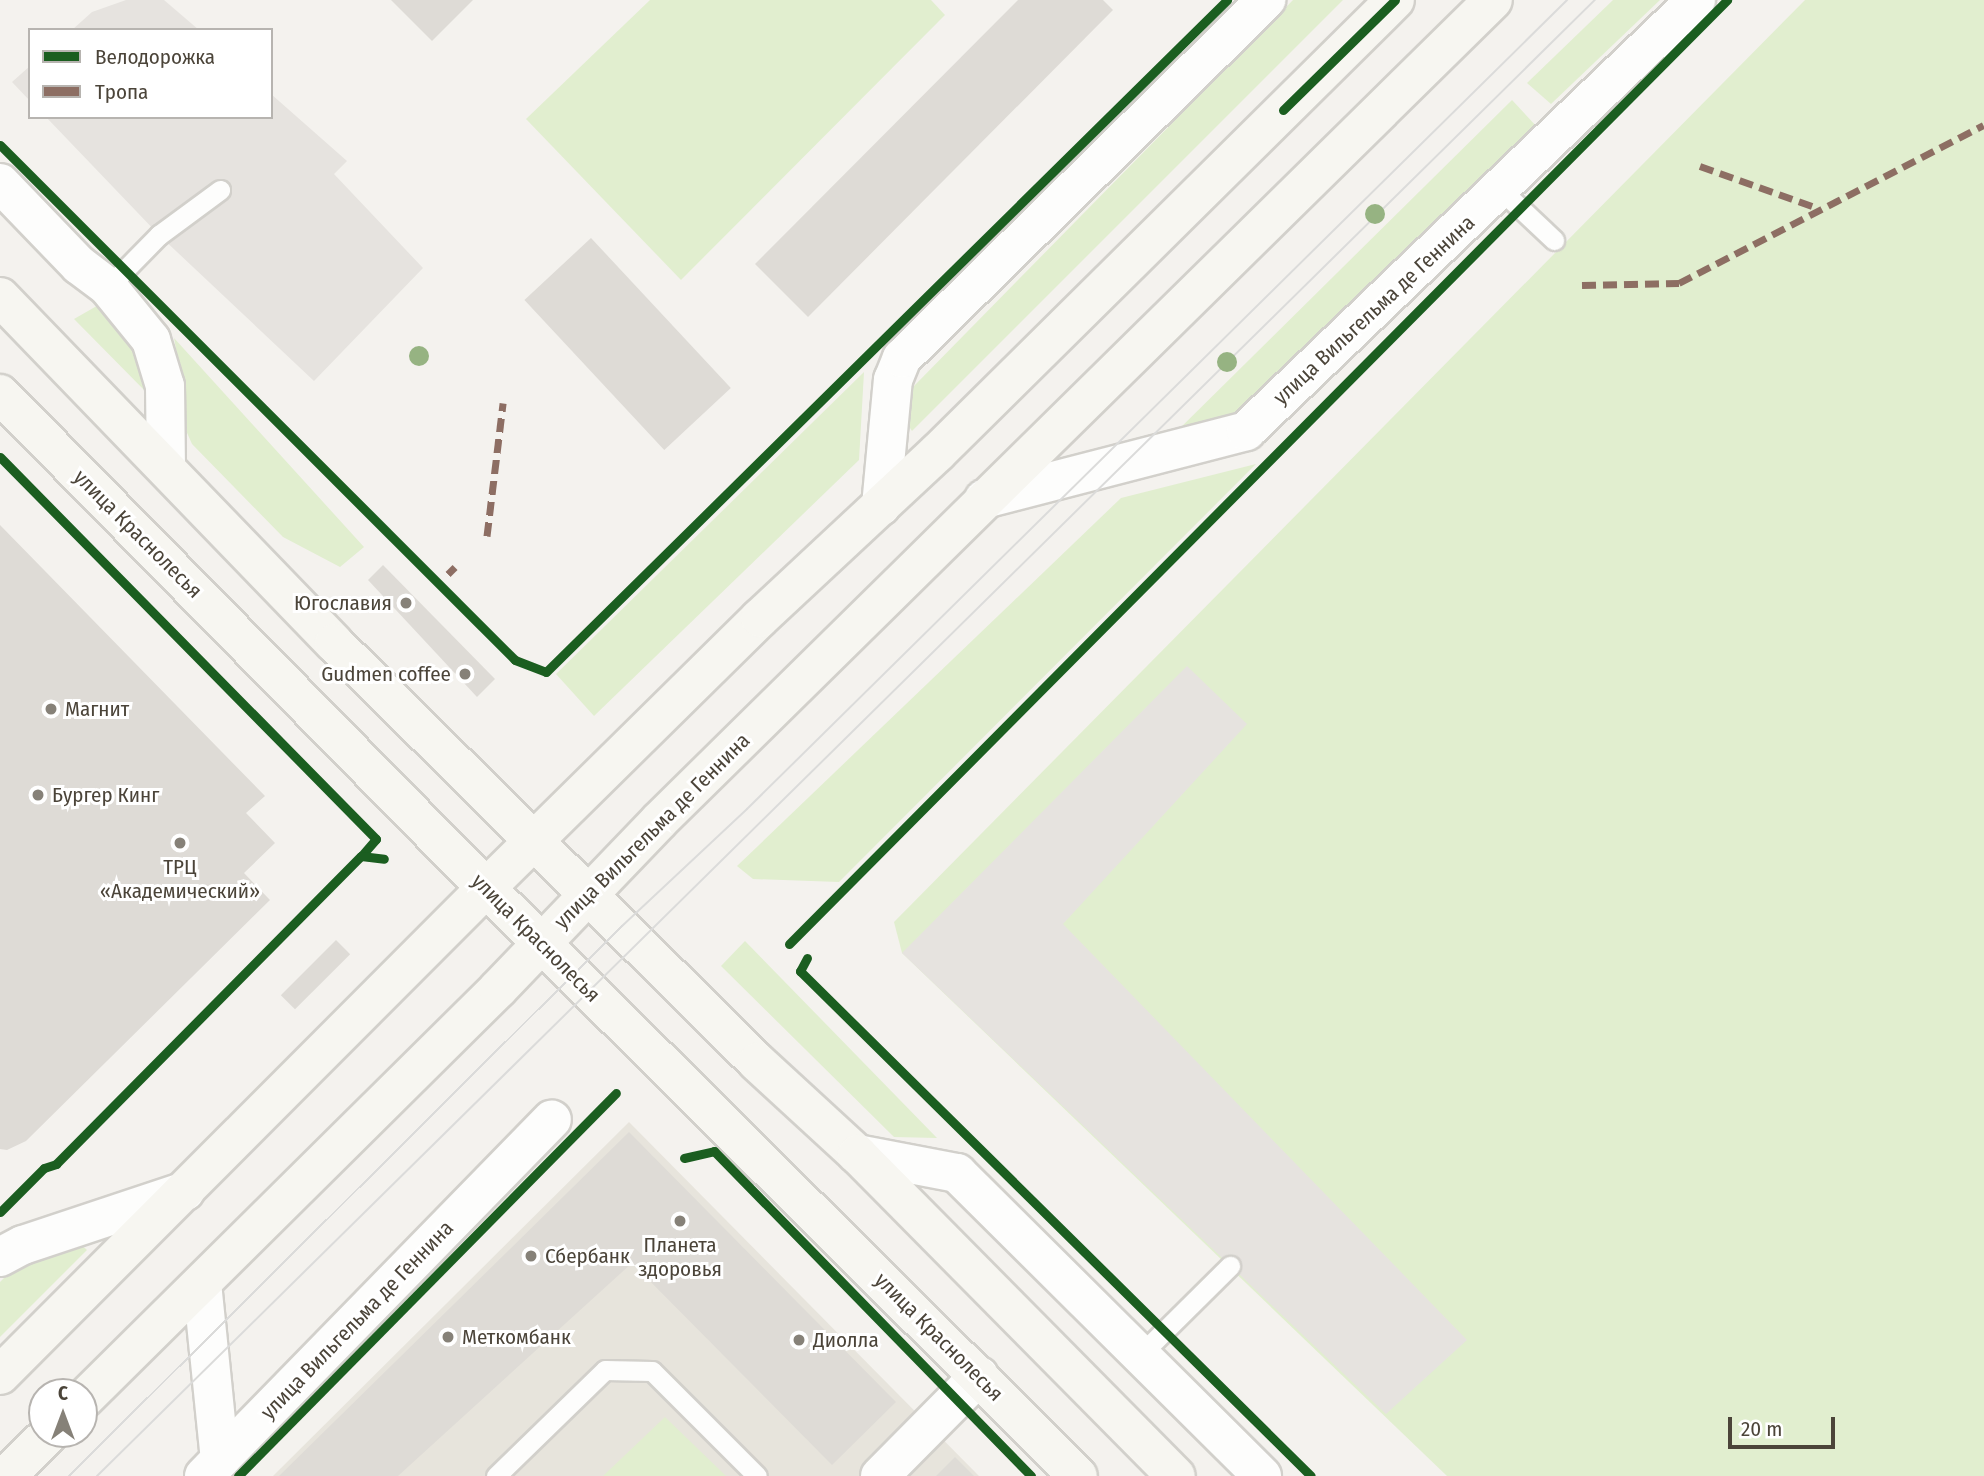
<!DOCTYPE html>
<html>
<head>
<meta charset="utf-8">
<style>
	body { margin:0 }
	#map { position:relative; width:1984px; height:1476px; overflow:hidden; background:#f4f2ee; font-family:"Fira Sans Condensed",sans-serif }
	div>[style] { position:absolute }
	.residential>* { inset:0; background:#e7e4dc }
	.green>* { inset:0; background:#e1eecf }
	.parking>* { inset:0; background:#e6e3df }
	.building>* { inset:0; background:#dedbd6; transform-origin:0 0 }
	.roads { filter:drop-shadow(2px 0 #d2d0cb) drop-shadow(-2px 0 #d2d0cb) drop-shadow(0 2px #d2d0cb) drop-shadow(0 -2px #d2d0cb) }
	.lane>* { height:19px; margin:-9.5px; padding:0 9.5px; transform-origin:9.5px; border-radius:9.5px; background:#fdfdfc }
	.street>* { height:38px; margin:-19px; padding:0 19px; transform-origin:19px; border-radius:19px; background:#fdfdfc }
	.secondary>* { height:38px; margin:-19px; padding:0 19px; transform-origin:19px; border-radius:19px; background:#f7f6f1 }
	.tram>* { height:2px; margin:-1px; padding:0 1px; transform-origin:1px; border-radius:1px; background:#dbdbda }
	.quiet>* { height:7px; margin-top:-3.5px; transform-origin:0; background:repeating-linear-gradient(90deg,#8d6e63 0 14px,transparent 0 21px) }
	.cycleway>* { height:9px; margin:-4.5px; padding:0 4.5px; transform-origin:4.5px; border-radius:4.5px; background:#1b5e20 }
	.trees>* { width:20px; height:20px; margin:-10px; border-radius:50%; background:#96b382 }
	.dots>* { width:19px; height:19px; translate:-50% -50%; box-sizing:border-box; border:4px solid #fff; border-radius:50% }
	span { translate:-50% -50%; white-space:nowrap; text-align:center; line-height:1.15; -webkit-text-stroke:6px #fff; paint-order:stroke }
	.street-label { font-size:21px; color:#4b4439 }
	.poi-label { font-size:21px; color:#4b4439 }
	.right { translate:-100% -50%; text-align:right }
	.left { translate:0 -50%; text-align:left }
	.legend { position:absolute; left:28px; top:28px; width:245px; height:91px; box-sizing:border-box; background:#fff; border:2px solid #b7b4b0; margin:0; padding:9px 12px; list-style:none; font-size:21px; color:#4b4439 }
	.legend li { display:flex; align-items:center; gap:14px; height:35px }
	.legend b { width:35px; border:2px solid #b7b4b0 }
	.north { position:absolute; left:28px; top:1378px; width:70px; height:70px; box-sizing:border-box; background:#fff; border:2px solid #b7b4b0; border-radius:50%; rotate:0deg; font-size:19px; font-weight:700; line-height:28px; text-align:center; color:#4b4439 }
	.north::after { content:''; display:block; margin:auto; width:24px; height:32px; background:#868178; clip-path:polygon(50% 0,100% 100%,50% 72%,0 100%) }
	.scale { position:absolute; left:1728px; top:1417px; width:107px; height:32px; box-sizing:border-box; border:4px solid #4b4439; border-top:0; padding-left:9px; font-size:21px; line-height:24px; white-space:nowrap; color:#4b4439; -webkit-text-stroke:5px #fff; paint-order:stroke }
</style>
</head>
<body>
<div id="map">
	<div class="residential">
		<div style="clip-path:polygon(629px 1122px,979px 1476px,273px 1476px)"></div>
	</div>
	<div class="green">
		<div style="clip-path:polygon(650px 0,931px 0,945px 15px,681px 280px,526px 119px)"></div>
		<div style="clip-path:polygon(1293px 0,1343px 0,912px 431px,906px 422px,913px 387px)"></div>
		<div style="clip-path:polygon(1613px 0,1660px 0,1551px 104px,1527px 83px)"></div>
		<div style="clip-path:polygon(1805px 0,1984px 0,1984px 1476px,1447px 1476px,902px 953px,894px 922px)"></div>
		<div style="clip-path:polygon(1512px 100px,1538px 128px,1251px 412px,1170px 438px)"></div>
		<div style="clip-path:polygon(102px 303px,140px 341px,151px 397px,74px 319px)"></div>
		<div style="clip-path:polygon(174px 338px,364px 547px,340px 567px,283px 537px,192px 444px,180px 417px,182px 382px)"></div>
		<div style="clip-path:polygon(864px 372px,859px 460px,594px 716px,556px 674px)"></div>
		<div style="clip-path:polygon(1256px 464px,839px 882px,753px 879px,737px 866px,1121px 498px)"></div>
		<div style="clip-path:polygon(745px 941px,937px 1138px,894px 1137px,721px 966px)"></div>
		<div style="clip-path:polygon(79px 1243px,87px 1250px,0 1337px,0 1282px,15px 1267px)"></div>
		<div style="clip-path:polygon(665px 1417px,726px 1476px,603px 1476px)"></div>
	</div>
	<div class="parking">
		<div style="clip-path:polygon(126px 0,164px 0,199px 30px,72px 30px,92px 12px)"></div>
		<div style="clip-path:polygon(30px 66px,30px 101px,12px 82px)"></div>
		<div style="clip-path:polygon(271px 94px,347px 161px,334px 174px,423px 268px,314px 381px,159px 235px,46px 117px,271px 117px)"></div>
		<div style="clip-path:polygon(1187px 666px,1247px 724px,1063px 924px,1467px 1340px,1386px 1414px,902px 953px)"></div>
	</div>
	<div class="building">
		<div style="clip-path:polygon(391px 0,473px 0,432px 41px)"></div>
		<div style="clip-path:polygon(1018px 0,1103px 0,1113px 10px,808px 317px,755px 264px)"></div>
		<div style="left:591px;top:238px;width:205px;height:91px;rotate:47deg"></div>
		<div style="clip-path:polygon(0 525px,265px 796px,246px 813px,275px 843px,244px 873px,270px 900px,26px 1141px,7px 1150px,0 1149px)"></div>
		<div style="clip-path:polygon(383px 565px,495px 679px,477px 697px,368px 580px)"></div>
		<div style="left:336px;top:940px;width:20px;height:78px;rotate:45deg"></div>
		<div style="clip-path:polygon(629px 1132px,896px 1402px,832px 1465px,632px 1263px,398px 1476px,279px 1476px)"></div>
		<div style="clip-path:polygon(955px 1457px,974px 1476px,936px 1476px)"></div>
	</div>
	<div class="roads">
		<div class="lane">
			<div style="left:1501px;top:190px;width:73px;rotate:43.3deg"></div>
			<div style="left:108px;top:287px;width:73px;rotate:-45.6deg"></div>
			<div style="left:159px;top:235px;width:76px;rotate:-36.4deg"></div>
			<div style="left:1142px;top:1353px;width:124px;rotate:-44.7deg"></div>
			<div style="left:496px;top:1476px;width:152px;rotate:-44.2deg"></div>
			<div style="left:605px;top:1370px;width:47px;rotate:1.2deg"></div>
			<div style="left:652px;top:1371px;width:148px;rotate:45deg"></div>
		</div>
		<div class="street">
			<div style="left:0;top:183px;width:114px;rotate:46.1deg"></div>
			<div style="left:79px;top:265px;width:36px;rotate:37deg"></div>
			<div style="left:108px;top:287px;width:68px;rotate:50.9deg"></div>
			<div style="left:151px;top:340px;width:48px;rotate:73.1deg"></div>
			<div style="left:165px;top:386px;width:80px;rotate:89.3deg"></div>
			<div style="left:984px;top:499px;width:271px;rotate:-14.5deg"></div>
			<div style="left:1246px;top:431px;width:623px;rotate:-43.76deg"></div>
			<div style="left:881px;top:506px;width:127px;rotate:-84.6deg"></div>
			<div style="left:893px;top:380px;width:24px;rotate:-68deg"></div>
			<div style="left:902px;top:358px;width:511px;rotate:-44.52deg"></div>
			<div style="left:857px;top:1154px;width:102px;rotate:10.8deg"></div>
			<div style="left:957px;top:1173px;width:430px;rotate:44.8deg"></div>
			<div style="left:0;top:1257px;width:26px;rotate:-28deg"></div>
			<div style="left:23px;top:1245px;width:171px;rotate:-18.4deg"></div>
			<div style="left:202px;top:1283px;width:178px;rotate:84.2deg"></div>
			<div style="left:204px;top:1476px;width:498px;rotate:-45.7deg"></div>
			<div style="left:880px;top:1476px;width:141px;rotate:-45.3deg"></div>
		</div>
		<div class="secondary">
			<div style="left:0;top:297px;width:481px;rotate:46deg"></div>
			<div style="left:334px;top:643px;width:595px;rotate:44.73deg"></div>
			<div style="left:757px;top:1062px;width:136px;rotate:42.6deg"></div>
			<div style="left:857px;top:1154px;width:453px;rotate:45.3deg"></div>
			<div style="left:0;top:394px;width:693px;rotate:45.47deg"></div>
			<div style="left:486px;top:888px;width:834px;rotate:44.81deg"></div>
			<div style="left:0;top:1375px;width:688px;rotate:-45.06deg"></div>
			<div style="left:486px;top:888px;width:385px;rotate:-44.6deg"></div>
			<div style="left:760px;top:618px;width:242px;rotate:-43deg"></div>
			<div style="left:937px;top:453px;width:644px;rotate:-44.69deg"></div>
			<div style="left:84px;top:1399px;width:583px;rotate:-44.72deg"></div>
			<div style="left:498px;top:989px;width:233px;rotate:-46.2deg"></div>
			<div style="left:659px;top:821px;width:1170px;rotate:-44.55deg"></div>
			<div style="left:6px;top:1476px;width:60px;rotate:-44.3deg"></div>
		</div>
	</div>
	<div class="tram">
		<div style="left:69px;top:1476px;width:780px;rotate:-44.84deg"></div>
		<div style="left:622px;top:926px;width:171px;rotate:-43.1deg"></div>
		<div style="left:747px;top:809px;width:1152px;rotate:-44.61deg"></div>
		<div style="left:97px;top:1476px;width:2103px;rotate:-44.58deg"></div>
	</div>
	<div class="quiet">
		<div style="left:1700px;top:166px;width:125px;rotate:19.6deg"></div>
		<div style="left:1582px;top:285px;width:97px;rotate:-1.2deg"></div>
		<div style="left:1679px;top:283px;width:343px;rotate:-27.4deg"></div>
		<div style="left:487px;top:536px;width:134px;rotate:-83.1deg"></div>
		<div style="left:448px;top:574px;width:10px;rotate:-45deg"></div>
	</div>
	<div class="cycleway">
		<div style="left:1283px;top:110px;width:157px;rotate:-44.5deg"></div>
		<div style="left:0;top:145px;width:728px;rotate:45deg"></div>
		<div style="left:515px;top:660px;width:33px;rotate:21deg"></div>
		<div style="left:546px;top:672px;width:957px;rotate:-44.62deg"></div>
		<div style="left:0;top:457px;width:536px;rotate:45.45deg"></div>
		<div style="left:376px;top:839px;width:23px;rotate:131deg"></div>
		<div style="left:789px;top:944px;width:1331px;rotate:-45.18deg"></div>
		<div style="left:807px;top:958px;width:15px;rotate:118deg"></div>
		<div style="left:800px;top:971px;width:718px;rotate:44.66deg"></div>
		<div style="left:684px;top:1158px;width:31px;rotate:-13deg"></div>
		<div style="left:714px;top:1151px;width:454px;rotate:45.7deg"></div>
		<div style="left:0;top:1212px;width:62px;rotate:-45deg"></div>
		<div style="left:44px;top:1168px;width:13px;rotate:-18deg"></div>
		<div style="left:56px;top:1164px;width:433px;rotate:-45.3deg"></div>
		<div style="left:361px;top:856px;width:23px;rotate:7deg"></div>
		<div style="left:238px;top:1476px;width:538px;rotate:-45.38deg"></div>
	</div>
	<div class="trees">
		<div style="left:1375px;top:214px"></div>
		<div style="left:419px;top:356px"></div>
		<div style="left:1227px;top:362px"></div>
	</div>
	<div class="dots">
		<div style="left:406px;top:603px;background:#868178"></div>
		<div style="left:465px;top:674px;background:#868178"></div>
		<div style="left:51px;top:709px;background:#868178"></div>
		<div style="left:38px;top:795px;background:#868178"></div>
		<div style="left:180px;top:843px;background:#868178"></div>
		<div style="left:680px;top:1221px;background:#868178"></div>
		<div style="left:531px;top:1256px;background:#868178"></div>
		<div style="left:448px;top:1337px;background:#868178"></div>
		<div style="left:799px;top:1340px;background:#868178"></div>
	</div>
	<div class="street-label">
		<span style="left:1374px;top:310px;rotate:-43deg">улица Вильгельма де Геннина</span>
		<span style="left:138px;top:534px;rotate:45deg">улица Краснолесья</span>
		<span style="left:652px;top:831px;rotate:-45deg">улица Вильгельма де Геннина</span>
		<span style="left:536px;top:938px;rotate:45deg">улица Краснолесья</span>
		<span style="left:357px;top:1320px;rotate:-46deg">улица Вильгельма де Геннина</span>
		<span style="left:939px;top:1337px;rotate:45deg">улица Краснолесья</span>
	</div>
	<div class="poi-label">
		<span class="right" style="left:392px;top:603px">Югославия</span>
		<span class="right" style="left:451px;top:674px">Gudmen coffee</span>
		<span class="left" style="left:65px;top:709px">Магнит</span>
		<span class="left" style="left:52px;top:795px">Бургер Кинг</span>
		<span style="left:180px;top:879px">ТРЦ<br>«Академический»</span>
		<span style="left:680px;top:1257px">Планета<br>здоровья</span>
		<span class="left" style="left:545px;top:1256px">Сбербанк</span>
		<span class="left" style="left:462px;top:1337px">Меткомбанк</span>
		<span class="left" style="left:813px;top:1340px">Диолла</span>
	</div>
	<ul class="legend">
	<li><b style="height:9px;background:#1b5e20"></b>Велодорожка</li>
	<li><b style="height:9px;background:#8d6e63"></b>Тропа</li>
	</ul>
	<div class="north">С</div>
	<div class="scale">20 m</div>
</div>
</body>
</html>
